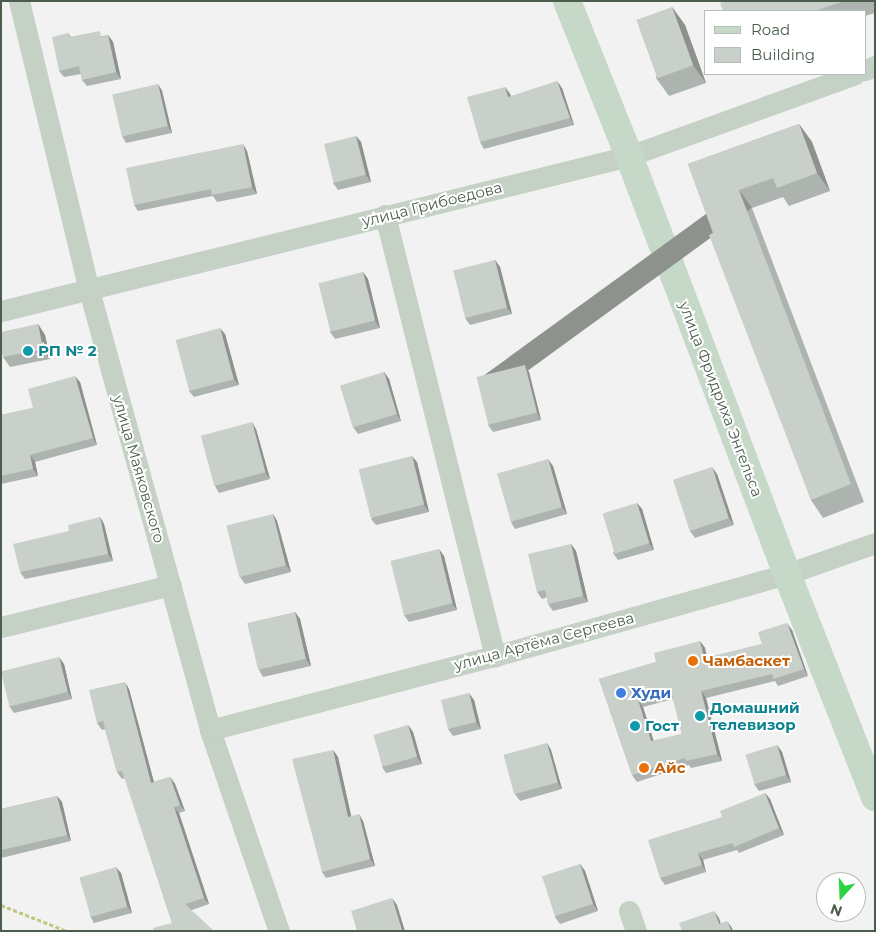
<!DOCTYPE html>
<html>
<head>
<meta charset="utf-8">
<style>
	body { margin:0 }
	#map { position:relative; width:876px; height:932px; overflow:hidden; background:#f3f2f3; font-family:Montserrat,sans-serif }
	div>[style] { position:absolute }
	.path>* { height:3px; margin-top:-1.5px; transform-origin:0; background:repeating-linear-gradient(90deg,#c2c780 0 4px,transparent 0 6.5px) }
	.street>* { height:21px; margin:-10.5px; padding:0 10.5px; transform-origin:10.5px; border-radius:10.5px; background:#c4d1c4 }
	.secondary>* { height:28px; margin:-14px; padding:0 14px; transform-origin:14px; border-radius:14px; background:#c6d8c8 }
	.wall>* { inset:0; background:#adb3ae }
	.shaded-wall>* { inset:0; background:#8d928d; transform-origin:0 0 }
	.building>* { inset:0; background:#c9d0ca; transform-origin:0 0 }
	.dots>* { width:14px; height:14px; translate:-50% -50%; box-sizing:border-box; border:2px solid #fff; border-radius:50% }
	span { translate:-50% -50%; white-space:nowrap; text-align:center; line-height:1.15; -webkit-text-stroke:4px #fff; paint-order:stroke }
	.street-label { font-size:15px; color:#4b5d4c }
	.culture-label { font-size:15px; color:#0d838f; font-weight:700 }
	.left { translate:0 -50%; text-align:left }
	.food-label { font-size:15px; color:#c56008; font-weight:700 }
	.shop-label { font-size:15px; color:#366cbe; font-weight:700 }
	.frame { position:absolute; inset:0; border:2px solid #4b5d4c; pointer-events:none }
	.legend { position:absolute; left:704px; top:10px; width:162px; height:65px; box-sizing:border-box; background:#fff; border:1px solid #b7beb7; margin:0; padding:6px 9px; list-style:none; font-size:15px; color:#4b5d4c }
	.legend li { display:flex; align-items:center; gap:10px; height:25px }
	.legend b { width:25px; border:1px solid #b7beb7 }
	.north { position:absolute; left:816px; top:872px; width:50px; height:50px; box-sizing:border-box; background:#fff; border:1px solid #b7beb7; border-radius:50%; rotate:200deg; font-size:14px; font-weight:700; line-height:20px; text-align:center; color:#4b5d4c }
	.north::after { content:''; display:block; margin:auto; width:18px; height:22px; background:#2bd441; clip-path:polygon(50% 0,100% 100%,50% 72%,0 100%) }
</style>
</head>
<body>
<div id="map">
	<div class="path">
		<div style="left:1px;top:905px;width:71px;rotate:21.5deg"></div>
	</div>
	<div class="street">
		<div style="left:19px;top:1px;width:297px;rotate:76.4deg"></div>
		<div style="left:89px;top:290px;width:456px;rotate:74.6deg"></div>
		<div style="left:210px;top:730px;width:213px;rotate:71.1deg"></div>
		<div style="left:865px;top:70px;width:11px;rotate:-22deg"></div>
		<div style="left:385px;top:215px;width:455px;rotate:76deg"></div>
		<div style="left:1px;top:311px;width:647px;rotate:-13.86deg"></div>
		<div style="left:629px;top:156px;width:240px;rotate:-19.9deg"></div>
		<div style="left:1px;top:627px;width:175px;rotate:-13.9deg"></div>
		<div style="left:210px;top:730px;width:294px;rotate:-14.6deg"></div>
		<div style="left:495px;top:656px;width:303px;rotate:-15.7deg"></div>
		<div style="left:787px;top:574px;width:93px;rotate:-19.4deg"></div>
		<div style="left:629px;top:911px;width:21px;rotate:71deg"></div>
	</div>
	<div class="secondary">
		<div style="left:567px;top:1px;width:167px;rotate:68.2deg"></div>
		<div style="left:629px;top:156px;width:447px;rotate:69.3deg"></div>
		<div style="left:787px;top:574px;width:240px;rotate:68.5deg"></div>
	</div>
	<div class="wall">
		<div style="clip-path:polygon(725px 1px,875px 1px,875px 13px,865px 16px,865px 11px,723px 11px)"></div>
		<div style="clip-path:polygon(672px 7px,685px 25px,706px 83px,669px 96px,656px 78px)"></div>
		<div style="clip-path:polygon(68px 33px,71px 37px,103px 36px,108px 35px,113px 42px,121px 79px,87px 86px,82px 80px,81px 74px,64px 77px,59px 71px)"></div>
		<div style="clip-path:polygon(158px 84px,162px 91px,172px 133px,126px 143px,122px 136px)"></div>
		<div style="clip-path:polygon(505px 87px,510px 94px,511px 96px,562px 88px,574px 125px,484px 149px,480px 142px)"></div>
		<div style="clip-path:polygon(799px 124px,812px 142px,830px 191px,789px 206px,783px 197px,752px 208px,864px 502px,823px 518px,811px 500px,688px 164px)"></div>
		<div style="clip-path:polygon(356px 136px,361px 142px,371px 182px,338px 190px,333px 183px)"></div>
		<div style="clip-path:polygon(247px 151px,257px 194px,217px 202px,213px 196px,138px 211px,134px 205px)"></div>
		<div style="clip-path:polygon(495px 260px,500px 267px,512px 314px,470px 325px,465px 318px)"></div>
		<div style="clip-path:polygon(363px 272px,368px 279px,380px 328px,335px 339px,330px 332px)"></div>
		<div style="clip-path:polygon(38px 324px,45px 335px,50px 359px,10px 367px,3px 357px)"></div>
		<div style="clip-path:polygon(225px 334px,239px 385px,194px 397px,189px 391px)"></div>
		<div style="clip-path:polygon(384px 372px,389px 379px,401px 421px,358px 434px,353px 427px)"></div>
		<div style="clip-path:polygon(529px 372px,541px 420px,493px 432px,488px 425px)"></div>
		<div style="clip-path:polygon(80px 382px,97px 445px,35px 462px,38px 476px,1px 484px,1px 415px,33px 408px)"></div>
		<div style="clip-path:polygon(256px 429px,270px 479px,219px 493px,215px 486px)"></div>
		<div style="clip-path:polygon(417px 462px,429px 512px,376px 525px,371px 519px)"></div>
		<div style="clip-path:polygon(553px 466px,567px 514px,515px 529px,511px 522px)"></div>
		<div style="clip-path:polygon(717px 474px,734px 525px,695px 538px,690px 531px)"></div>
		<div style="clip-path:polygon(637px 503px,642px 509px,654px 550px,618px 560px,613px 553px)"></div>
		<div style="clip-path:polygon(273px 514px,277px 521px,291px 572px,245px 584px,240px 577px)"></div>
		<div style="clip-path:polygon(100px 517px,104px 524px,113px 561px,25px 579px,20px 572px,69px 531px)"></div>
		<div style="clip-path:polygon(571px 544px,576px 551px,588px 602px,553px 611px,548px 604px,547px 597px,542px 599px,537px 592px)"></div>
		<div style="clip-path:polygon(444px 556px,457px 610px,409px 622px,404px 615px)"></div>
		<div style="clip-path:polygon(295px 612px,300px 619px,311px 666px,263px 677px,259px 670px)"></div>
		<div style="clip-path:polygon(evenodd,792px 630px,808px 676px,778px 686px,775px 681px,706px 698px,722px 761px,691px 768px,689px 765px,637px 782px,632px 775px,599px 679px,656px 662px,700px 641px,705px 648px,707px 658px,762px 644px,792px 630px,673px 699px,682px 734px,653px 741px,643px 707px,673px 699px)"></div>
		<div style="clip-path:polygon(64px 664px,72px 699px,14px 713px,9px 706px)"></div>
		<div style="clip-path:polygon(129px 689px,154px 782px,170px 777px,175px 784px,185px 811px,179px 813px,209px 904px,192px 910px,172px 923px,125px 778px,122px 779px,117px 772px,105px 729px,102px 730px,97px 723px)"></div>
		<div style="clip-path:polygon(474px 700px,481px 729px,453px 736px,448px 729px)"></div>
		<div style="clip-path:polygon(408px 725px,413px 732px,422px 764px,386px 773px,382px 767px)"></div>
		<div style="clip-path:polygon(547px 743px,551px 750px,562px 789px,520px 801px,515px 794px)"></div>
		<div style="clip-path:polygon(777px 745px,782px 752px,791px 782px,759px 791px,754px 784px)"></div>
		<div style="clip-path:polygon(333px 750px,338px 757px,351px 816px,363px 821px,375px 866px,326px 878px,322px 872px)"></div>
		<div style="clip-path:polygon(765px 793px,770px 799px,784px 835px,739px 853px,737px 850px,703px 860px,706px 872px,665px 885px,660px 878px,722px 817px)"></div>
		<div style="clip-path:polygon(57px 796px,62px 802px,71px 841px,1px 858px,1px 809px)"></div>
		<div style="clip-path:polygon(580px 864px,585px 871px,598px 911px,560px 924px,555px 917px)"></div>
		<div style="clip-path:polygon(121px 873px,132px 913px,94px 923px,90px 916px)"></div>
	</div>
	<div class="shaded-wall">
		<div style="clip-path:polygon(672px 7px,685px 25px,706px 83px,693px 65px)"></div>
		<div style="clip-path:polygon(108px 35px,113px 42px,121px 79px,116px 72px)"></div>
		<div style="clip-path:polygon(557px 81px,562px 88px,574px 125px,570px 118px)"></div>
		<div style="clip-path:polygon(158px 84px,162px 91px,172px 133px,168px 126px)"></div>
		<div style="clip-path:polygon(505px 87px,510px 94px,513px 104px,508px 97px)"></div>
		<div style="clip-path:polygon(799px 124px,812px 142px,830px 191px,817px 173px)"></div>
		<div style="clip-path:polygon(356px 136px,361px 142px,371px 182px,366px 175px)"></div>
		<div style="clip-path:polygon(243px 144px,247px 151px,257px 194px,252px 187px)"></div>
		<div style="left:739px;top:190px;width:22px;height:315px;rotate:54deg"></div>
		<div style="clip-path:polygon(495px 260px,500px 267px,512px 314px,507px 308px)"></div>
		<div style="clip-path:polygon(363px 272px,368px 279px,380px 328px,375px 321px)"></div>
		<div style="clip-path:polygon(38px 324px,45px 335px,50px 359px,43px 349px)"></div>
		<div style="clip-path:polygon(220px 328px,225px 334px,239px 385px,234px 379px)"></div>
		<div style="clip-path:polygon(525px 365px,529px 372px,541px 420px,537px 413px)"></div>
		<div style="clip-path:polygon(384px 372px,389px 379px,401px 421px,397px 414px)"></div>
		<div style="clip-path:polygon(75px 376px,80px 382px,97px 445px,93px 438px)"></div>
		<div style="clip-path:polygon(252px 422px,256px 429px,270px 479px,265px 472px)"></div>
		<div style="clip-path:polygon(30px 455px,35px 462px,38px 476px,33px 469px)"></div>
		<div style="clip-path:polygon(412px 456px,417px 462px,429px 512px,424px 505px)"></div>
		<div style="clip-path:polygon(548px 459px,553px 466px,567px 514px,562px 507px)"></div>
		<div style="clip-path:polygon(712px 467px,717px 474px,734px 525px,729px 518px)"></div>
		<div style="clip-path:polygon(637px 503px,642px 509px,654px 550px,649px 543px)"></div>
		<div style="clip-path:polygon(273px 514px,277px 521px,291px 572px,286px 565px)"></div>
		<div style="clip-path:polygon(100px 517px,104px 524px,113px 561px,108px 554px)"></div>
		<div style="clip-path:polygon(571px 544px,576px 551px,588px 602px,583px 596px)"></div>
		<div style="clip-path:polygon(439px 549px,444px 556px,457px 610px,452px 603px)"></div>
		<div style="clip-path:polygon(295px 612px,300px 619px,311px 666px,306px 659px)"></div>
		<div style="clip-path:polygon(787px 623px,792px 630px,808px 676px,804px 669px)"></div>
		<div style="clip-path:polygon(700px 641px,705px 648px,709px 665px,704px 658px)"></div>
		<div style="clip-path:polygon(59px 657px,64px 664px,72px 699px,68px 692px)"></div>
		<div style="clip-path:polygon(125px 682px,129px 689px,156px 790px,151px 783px)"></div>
		<div style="clip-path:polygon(701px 691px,706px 698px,722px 761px,717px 754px)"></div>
		<div style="clip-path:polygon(469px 693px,474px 700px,481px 729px,476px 722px)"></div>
		<div style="clip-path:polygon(638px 700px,643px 707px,656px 748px,651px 741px)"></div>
		<div style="clip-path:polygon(408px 725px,413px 732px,422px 764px,417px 757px)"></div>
		<div style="clip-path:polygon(547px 743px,551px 750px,562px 789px,558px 783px)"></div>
		<div style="clip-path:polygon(777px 745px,782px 752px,791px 782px,786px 775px)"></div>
		<div style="clip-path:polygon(333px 750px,338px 757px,353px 824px,348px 817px)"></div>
		<div style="clip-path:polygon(170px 777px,175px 784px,185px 811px,180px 805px)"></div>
		<div style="clip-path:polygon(765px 793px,770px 799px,784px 835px,779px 828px)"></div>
		<div style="clip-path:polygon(57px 796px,62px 802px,71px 841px,67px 835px)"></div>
		<div style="clip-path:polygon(174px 807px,179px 813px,209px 904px,204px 898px)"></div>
		<div style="clip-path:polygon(359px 814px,363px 821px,375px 866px,370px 859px)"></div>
		<div style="clip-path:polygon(698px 853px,703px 860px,706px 872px,702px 865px)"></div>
		<div style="clip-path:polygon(580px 864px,585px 871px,598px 911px,593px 904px)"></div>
		<div style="clip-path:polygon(116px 867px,121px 873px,132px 913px,127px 906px)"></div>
		<div style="clip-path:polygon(392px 898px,397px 905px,405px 931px,402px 931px)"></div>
		<div style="clip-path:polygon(714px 911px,719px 918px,723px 931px,719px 924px)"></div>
		<div style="clip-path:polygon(727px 921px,732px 928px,733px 931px,731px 931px)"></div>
	</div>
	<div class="building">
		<div style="clip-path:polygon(725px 1px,844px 1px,815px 11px,723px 11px,720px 3px)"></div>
		<div style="left:672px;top:7px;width:62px;height:38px;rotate:70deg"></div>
		<div style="clip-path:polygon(100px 31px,101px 37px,108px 35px,116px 72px,82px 80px,79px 66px,59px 71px,52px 37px,68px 33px,69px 37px)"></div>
		<div style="clip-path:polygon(557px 81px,570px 118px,480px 142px,467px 97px,505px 87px,508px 97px)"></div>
		<div style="left:158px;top:84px;width:43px;height:47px;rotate:77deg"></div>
		<div style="clip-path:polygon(799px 124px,817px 173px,777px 188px,773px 178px,739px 190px,851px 484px,811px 500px,709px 235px,713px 233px,688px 164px)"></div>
		<div style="left:356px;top:136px;width:40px;height:33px;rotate:76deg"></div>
		<div style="clip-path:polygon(243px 144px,252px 187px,212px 195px,211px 189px,134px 205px,126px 168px)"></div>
		<div style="left:495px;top:260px;width:49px;height:43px;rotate:76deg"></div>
		<div style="left:363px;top:272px;width:50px;height:46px;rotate:76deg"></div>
		<div style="clip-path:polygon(38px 324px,43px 349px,3px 357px,1px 348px,1px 332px)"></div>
		<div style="left:220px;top:328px;width:53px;height:46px;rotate:75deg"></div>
		<div style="left:525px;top:365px;width:49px;height:50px;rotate:76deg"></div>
		<div style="left:384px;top:372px;width:44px;height:46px;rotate:73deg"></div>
		<div style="clip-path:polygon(75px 376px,93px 438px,30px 455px,33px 469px,1px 476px,1px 415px,33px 408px,28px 389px)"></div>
		<div style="left:252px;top:422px;width:52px;height:53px;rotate:75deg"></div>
		<div style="left:412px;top:456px;width:50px;height:55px;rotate:76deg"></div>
		<div style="left:548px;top:459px;width:50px;height:53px;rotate:74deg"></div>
		<div style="left:712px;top:467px;width:54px;height:41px;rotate:72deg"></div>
		<div style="left:637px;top:503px;width:42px;height:36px;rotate:73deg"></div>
		<div style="left:273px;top:514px;width:53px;height:48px;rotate:76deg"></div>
		<div style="clip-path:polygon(100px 517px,108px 554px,20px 572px,13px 544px,69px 531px,68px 525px)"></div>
		<div style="clip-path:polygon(571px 544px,583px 596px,548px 604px,545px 590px,537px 592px,528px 554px)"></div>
		<div style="left:439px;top:549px;width:56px;height:50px;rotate:76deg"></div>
		<div style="left:295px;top:612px;width:48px;height:49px;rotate:77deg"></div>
		<div style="clip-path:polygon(evenodd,787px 623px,804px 669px,774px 679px,772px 674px,701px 691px,717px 754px,686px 761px,685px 758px,632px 775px,599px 679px,656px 662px,654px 653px,700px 641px,704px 658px,762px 644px,758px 632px,787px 623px,671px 691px,682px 734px,651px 741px,638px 700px,671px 691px)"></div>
		<div style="left:59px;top:657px;width:36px;height:60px;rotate:76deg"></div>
		<div style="clip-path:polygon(125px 682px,151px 783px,170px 777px,180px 805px,174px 807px,204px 898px,185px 904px,214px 931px,154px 931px,153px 928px,172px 923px,122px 771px,117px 772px,103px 721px,97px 723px,89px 690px)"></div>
		<div style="left:469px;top:693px;width:30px;height:29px;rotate:76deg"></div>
		<div style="left:408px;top:725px;width:33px;height:36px;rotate:74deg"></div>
		<div style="left:547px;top:743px;width:41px;height:45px;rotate:75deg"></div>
		<div style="left:777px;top:745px;width:31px;height:33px;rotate:73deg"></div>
		<div style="clip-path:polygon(333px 750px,348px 817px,359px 814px,370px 859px,322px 872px,292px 759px)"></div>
		<div style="clip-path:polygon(765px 793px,779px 828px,734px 847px,733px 843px,698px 853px,702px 865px,660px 878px,648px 840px,722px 817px,720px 811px)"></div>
		<div style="clip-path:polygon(57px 796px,67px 835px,1px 850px,1px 809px)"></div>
		<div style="left:580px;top:864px;width:42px;height:40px;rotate:72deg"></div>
		<div style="left:116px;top:867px;width:41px;height:38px;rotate:74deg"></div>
		<div style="clip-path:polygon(392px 898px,402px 931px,357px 931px,351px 911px)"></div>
		<div style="clip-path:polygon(714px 911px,719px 924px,727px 921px,731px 931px,682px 931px,679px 923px)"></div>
	</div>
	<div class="dots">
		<div style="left:28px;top:351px;background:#0f9aa8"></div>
		<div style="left:693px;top:661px;background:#e8710a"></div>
		<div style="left:621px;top:693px;background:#3f7fe0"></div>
		<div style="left:700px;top:716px;background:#0f9aa8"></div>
		<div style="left:635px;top:726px;background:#0f9aa8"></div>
		<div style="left:644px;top:768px;background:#e8710a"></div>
	</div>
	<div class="street-label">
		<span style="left:432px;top:204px;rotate:-14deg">улица Грибоедова</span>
		<span style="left:721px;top:399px;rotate:69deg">улица Фридриха Энгельса</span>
		<span style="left:139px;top:469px;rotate:74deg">улица Маяковского</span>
		<span style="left:544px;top:641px;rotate:-15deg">улица Артёма Сергеева</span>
	</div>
	<div class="culture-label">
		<span class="left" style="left:38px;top:351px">РП № 2</span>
		<span class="left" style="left:710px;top:716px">Домашний<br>телевизор</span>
		<span class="left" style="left:645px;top:726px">Гост</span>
	</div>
	<div class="food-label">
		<span class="left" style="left:703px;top:661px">Чамбаскет</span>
		<span class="left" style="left:654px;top:768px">Айс</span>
	</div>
	<div class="shop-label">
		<span class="left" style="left:631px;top:693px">Худи</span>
	</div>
	<div class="frame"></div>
	<ul class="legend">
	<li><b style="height:6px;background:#c6d8c8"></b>Road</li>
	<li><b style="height:14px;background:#c9d0ca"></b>Building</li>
	</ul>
	<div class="north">N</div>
</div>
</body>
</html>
